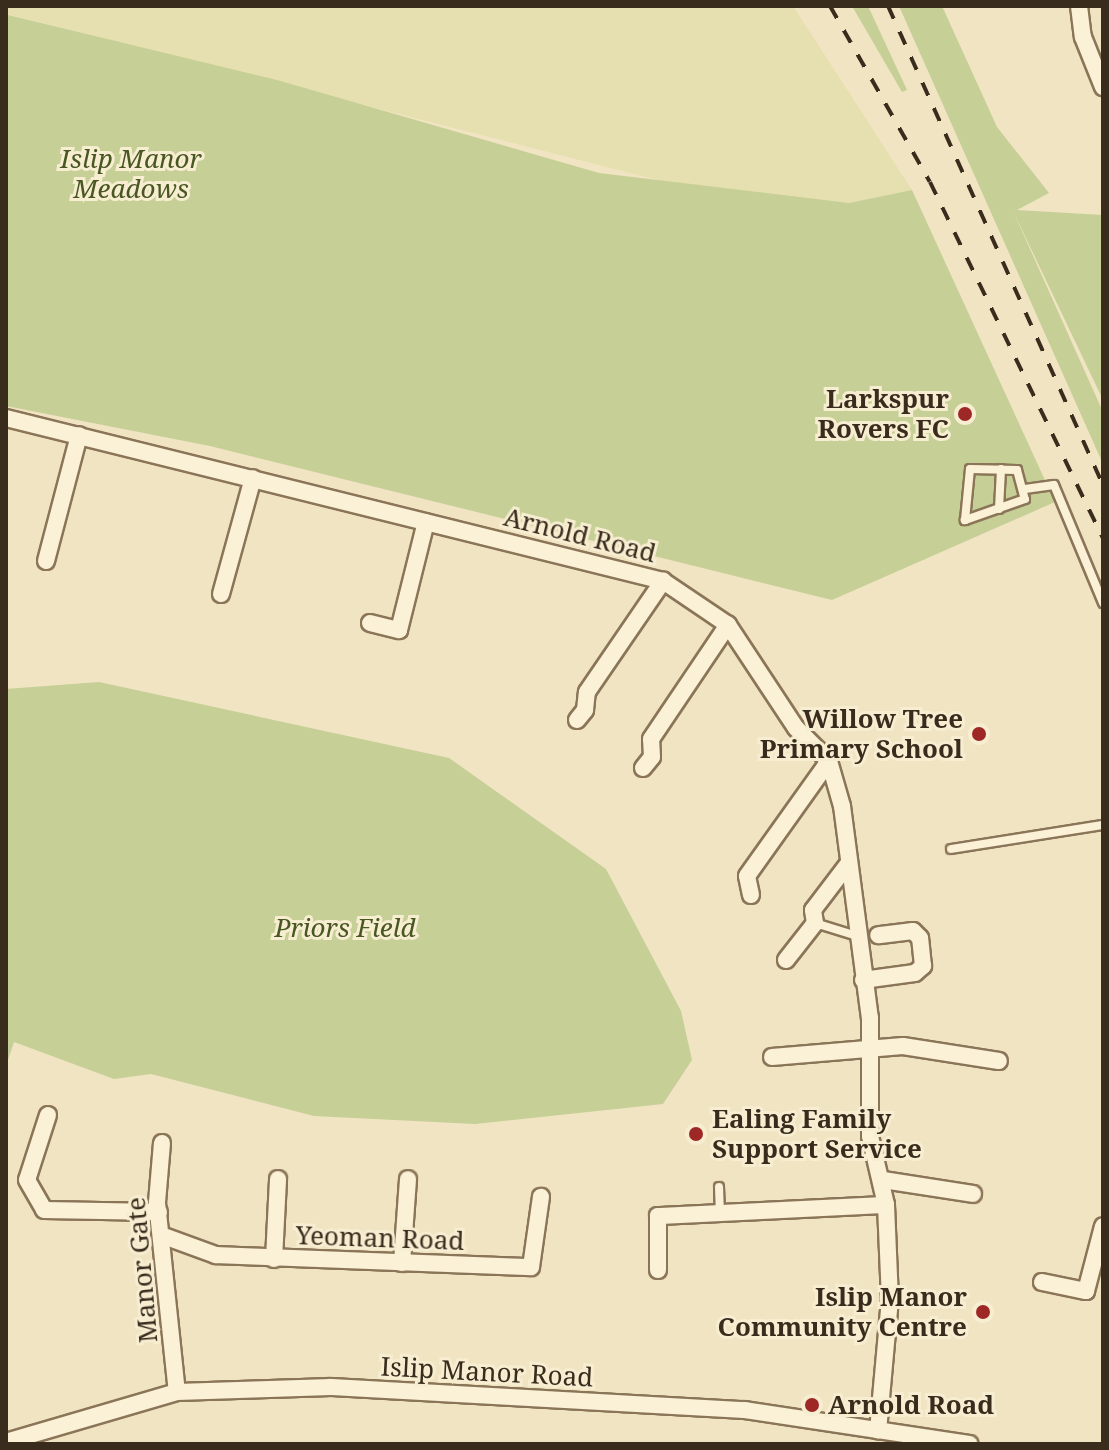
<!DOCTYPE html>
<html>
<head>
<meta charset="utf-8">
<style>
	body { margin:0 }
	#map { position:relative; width:1109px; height:1450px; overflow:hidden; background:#f0e4c2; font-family:"Noto Serif",serif }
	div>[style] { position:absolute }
	.farmland>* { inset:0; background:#e6dfaf }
	.green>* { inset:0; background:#c6cf96 }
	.roads { filter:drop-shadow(2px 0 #8b7558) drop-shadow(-2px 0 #8b7558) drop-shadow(0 2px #8b7558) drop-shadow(0 -2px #8b7558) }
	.service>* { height:8px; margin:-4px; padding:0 4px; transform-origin:4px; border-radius:4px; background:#faf1d6 }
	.minor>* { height:16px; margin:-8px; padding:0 8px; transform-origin:8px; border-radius:8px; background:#faf1d6 }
	.rail>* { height:4px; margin-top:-2px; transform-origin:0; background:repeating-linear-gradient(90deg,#3a2c1d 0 14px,transparent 0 28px) }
	.dots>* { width:22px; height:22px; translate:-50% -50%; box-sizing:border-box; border:4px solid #f7eed2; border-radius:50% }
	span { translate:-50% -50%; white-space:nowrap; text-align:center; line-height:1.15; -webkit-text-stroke:6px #f7eed2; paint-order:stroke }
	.park-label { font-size:26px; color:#495723; font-style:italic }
	.poi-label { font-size:26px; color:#3a2c1d; font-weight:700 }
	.right { translate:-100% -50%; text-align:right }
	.left { translate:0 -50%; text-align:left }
	.street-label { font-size:26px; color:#3a2c1d }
	.frame { position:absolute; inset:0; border:8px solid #3a2c1d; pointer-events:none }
</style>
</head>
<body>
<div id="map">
	<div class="farmland">
		<div style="clip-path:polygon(9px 6px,793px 6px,912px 190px,849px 203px,681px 186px,7px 14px)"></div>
	</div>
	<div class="green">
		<div style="clip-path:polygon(6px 6px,8px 15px,277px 80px,599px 173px,849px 203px,912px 190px,1055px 502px,832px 600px,210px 446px,6px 406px)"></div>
		<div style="clip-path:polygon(852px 6px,868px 6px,907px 90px,902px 92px)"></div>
		<div style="clip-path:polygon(899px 6px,942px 6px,997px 127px,1049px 193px,1017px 210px,1103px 215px,1103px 400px,1013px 211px,1103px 412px,1103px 464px)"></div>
		<div style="clip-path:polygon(99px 682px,449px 758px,606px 869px,681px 1011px,692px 1060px,663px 1104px,475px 1124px,314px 1116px,151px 1074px,114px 1079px,14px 1042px,6px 1066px,6px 689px)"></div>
	</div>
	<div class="roads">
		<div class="service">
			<div style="left:970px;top:469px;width:47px;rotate:1.2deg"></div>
			<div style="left:1017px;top:470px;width:30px;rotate:75deg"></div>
			<div style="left:1025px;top:499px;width:64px;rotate:160.7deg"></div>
			<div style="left:965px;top:520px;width:51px;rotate:-84.4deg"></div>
			<div style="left:1025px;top:489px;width:29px;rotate:-8deg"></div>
			<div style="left:1054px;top:485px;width:128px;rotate:67.4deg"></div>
			<div style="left:999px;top:509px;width:40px;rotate:-87.1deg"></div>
			<div style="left:951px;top:849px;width:154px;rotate:-9deg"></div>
			<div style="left:815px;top:923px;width:44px;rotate:17.2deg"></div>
			<div style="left:719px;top:1187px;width:25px;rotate:88deg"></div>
		</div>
		<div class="minor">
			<div style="left:1079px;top:6px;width:31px;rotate:83deg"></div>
			<div style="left:1083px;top:37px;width:54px;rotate:68.2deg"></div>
			<div style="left:6px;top:418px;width:677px;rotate:13.93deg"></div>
			<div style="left:663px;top:581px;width:78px;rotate:34.1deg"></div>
			<div style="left:728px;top:625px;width:123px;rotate:56.6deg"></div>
			<div style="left:796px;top:728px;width:47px;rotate:45deg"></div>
			<div style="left:829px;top:761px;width:47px;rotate:73.9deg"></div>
			<div style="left:842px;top:806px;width:214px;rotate:82.5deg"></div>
			<div style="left:870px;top:1018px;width:118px;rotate:90deg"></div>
			<div style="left:870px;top:1136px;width:71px;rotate:76.9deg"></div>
			<div style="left:886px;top:1205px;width:94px;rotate:87.6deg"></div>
			<div style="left:890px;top:1299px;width:132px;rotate:95.2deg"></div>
			<div style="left:46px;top:561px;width:130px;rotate:-75.3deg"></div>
			<div style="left:221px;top:594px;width:120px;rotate:-74.6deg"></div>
			<div style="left:370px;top:623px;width:30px;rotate:14deg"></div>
			<div style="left:399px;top:630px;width:111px;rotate:-76deg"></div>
			<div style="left:577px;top:720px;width:13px;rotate:-51deg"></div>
			<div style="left:585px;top:710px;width:18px;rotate:-84deg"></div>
			<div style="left:587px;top:692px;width:135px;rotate:-55.6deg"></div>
			<div style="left:643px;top:768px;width:14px;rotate:-51deg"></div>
			<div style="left:652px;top:757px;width:18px;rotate:-93deg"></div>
			<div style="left:651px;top:739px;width:138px;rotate:-56deg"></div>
			<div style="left:751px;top:895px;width:19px;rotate:-102deg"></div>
			<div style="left:747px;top:876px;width:141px;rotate:-54.5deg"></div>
			<div style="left:786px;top:960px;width:47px;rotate:-51.9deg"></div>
			<div style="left:815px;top:923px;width:13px;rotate:-99deg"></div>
			<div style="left:813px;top:910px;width:58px;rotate:-52.7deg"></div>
			<div style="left:863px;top:980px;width:52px;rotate:-7.7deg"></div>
			<div style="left:915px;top:973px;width:11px;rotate:-41deg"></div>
			<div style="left:923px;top:966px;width:28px;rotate:-96deg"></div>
			<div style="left:920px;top:938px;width:10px;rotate:-135deg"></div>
			<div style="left:913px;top:931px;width:35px;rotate:173deg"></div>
			<div style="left:772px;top:1057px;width:131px;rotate:-4.8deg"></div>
			<div style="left:903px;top:1046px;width:97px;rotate:8.9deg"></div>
			<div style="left:48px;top:1115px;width:68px;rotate:107.9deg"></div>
			<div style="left:27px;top:1180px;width:34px;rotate:60deg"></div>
			<div style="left:44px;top:1210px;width:115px;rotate:1deg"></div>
			<div style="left:162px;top:1143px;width:60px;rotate:94.8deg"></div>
			<div style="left:157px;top:1203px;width:190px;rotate:84deg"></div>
			<div style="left:883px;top:1180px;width:91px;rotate:8.8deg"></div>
			<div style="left:161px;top:1235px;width:59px;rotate:20deg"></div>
			<div style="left:216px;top:1255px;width:315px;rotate:2.2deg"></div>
			<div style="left:531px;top:1267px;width:71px;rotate:-81.9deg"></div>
			<div style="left:274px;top:1259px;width:80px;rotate:-87.1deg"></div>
			<div style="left:402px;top:1263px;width:84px;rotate:-85.9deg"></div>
			<div style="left:658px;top:1270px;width:54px;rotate:-90deg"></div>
			<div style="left:658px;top:1216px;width:228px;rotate:-2.8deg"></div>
			<div style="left:1042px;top:1282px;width:45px;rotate:11.6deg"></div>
			<div style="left:1086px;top:1291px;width:67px;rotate:-75.3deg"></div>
			<div style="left:6px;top:1442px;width:178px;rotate:-16.3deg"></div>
			<div style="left:177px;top:1392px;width:154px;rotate:-1.9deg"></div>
			<div style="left:331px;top:1387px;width:415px;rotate:3.2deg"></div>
			<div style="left:745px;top:1410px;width:227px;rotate:8.6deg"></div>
		</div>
	</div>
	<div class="rail">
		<div style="left:830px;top:6px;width:202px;rotate:60.4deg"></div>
		<div style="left:930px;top:182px;width:397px;rotate:64.1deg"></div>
		<div style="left:888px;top:6px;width:525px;rotate:65.83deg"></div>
	</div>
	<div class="dots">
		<div style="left:965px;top:414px;background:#9d2826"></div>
		<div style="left:979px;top:734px;background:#9d2826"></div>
		<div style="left:696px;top:1134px;background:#9d2826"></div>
		<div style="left:983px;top:1312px;background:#9d2826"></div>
		<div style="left:812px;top:1405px;background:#9d2826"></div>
	</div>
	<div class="park-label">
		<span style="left:131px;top:174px">Islip Manor<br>Meadows</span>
		<span style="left:345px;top:928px">Priors Field</span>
	</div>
	<div class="poi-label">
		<span class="right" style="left:949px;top:414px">Larkspur<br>Rovers FC</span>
		<span class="right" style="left:963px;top:734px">Willow Tree<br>Primary School</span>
		<span class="left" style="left:712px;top:1134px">Ealing Family<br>Support Service</span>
		<span class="right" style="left:967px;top:1312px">Islip Manor<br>Community Centre</span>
		<span class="left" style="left:828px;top:1405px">Arnold Road</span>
	</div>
	<div class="street-label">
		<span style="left:580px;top:535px;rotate:14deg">Arnold Road</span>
		<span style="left:380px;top:1238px;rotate:2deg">Yeoman Road</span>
		<span style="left:142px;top:1270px;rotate:-95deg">Manor Gate</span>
		<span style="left:487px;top:1372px;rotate:3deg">Islip Manor Road</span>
	</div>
	<div class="frame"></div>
</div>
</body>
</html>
